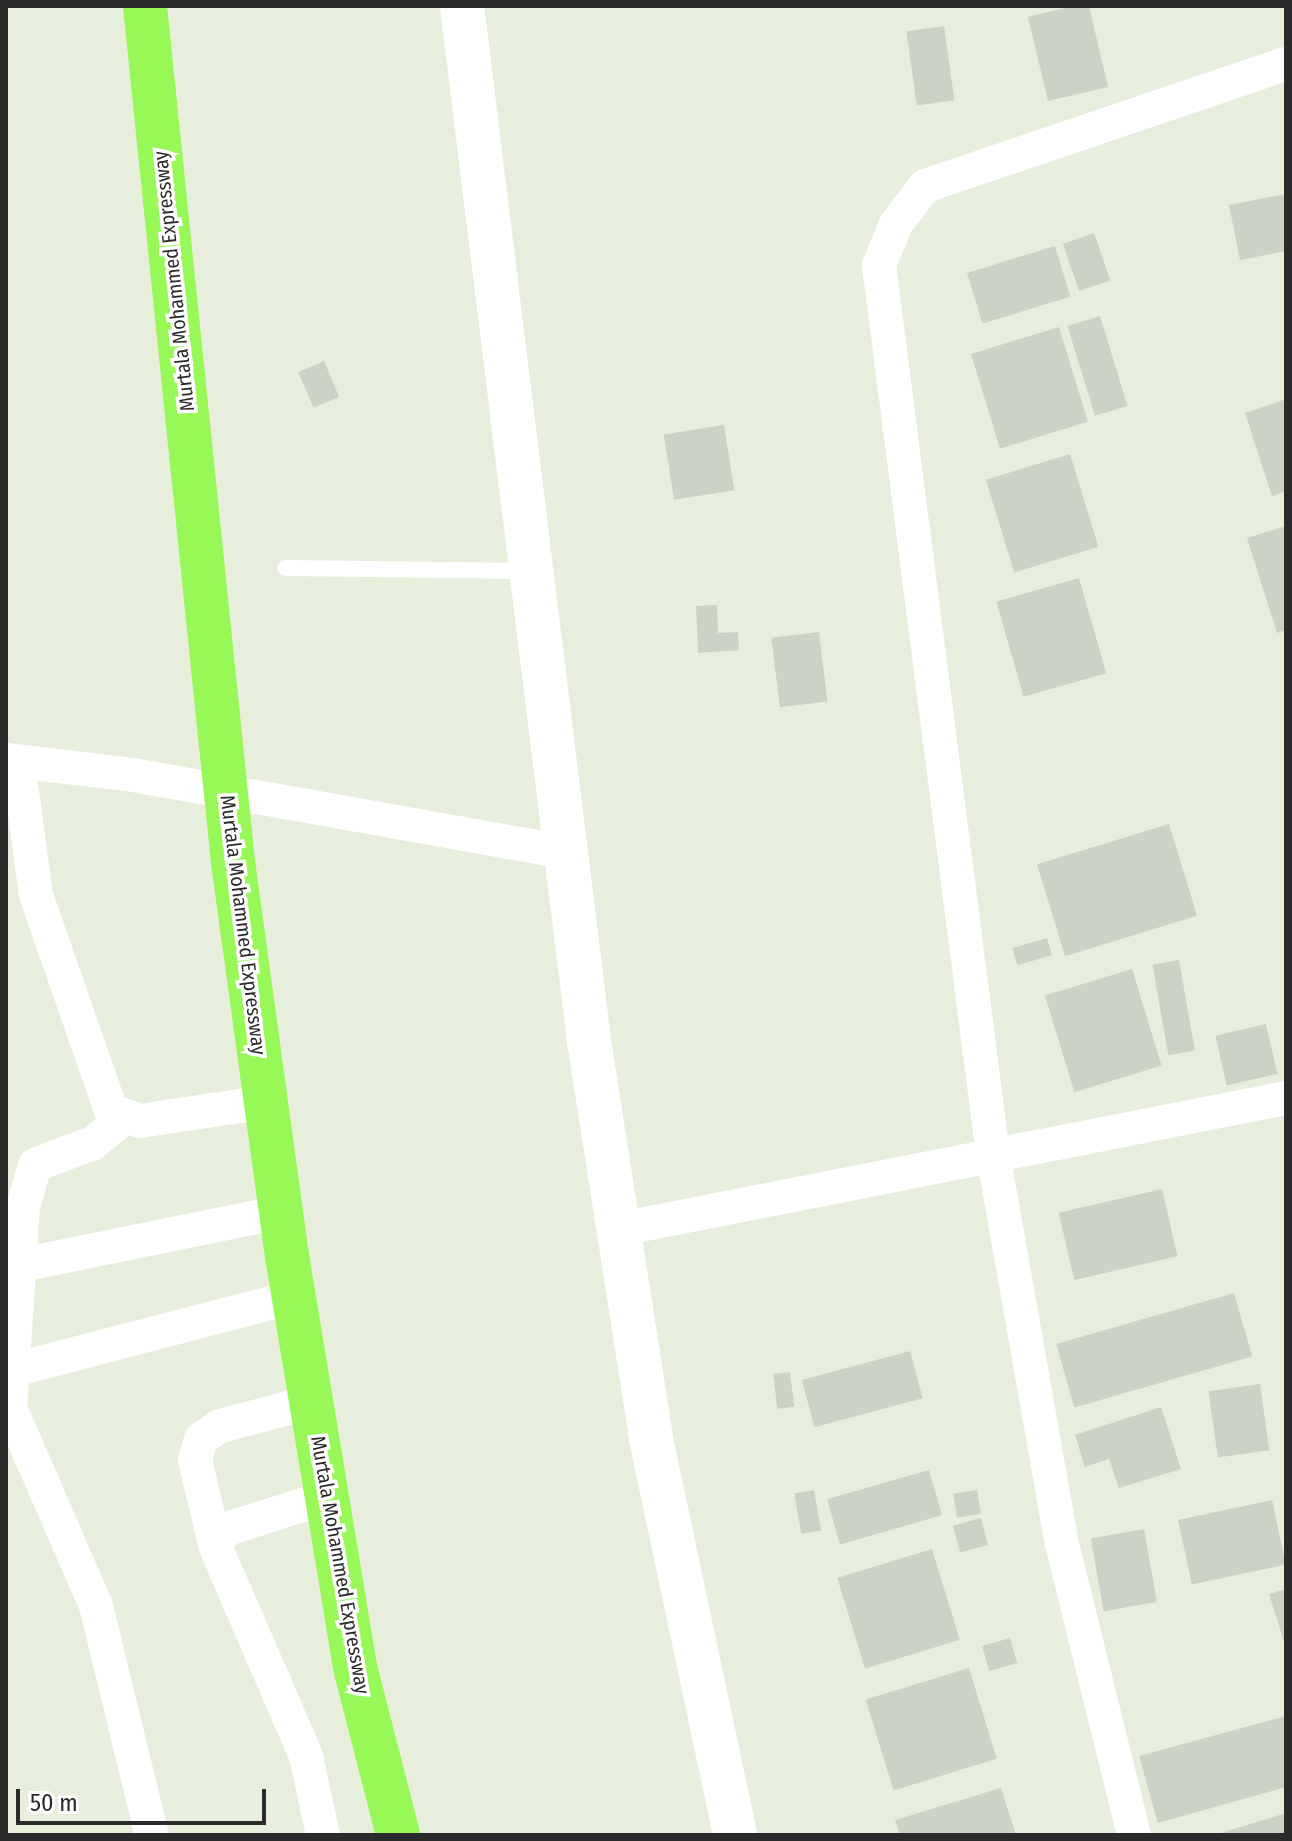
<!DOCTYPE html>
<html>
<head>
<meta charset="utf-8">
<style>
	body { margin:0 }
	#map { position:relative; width:1292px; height:1841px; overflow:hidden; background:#e7eedc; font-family:"Fira Sans Condensed",sans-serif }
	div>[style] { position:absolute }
	.building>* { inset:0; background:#ccd3c5; transform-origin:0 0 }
	.lane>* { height:16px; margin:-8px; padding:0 8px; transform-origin:8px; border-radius:8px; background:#fff }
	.street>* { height:34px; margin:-17px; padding:0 17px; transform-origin:17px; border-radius:17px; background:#fff }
	.secondary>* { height:44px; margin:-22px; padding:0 22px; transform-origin:22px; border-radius:22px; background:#fff }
	.primary>* { height:44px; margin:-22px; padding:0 22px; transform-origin:22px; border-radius:22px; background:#98f857 }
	span { translate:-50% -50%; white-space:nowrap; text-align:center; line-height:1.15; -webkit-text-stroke:7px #fff; paint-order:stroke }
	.street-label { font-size:20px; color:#2b2b2b }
	.frame { position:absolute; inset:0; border:8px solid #2b2b2b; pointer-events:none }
	.scale { position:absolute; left:16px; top:1789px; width:250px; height:36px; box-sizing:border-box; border:4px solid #2b2b2b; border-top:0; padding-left:10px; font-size:24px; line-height:28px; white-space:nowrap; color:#2b2b2b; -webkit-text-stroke:6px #fff; paint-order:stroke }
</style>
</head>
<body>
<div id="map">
	<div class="building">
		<div style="clip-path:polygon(1072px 6px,1089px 6px,1108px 87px,1048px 101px,1028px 17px)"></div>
		<div style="left:944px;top:26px;width:75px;height:38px;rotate:82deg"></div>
		<div style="clip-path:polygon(1286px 194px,1286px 251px,1240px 260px,1229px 205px)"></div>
		<div style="left:1094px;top:233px;width:50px;height:33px;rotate:71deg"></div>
		<div style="left:1055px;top:246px;width:53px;height:92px;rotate:73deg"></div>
		<div style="left:1100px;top:316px;width:94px;height:34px;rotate:73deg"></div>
		<div style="left:1059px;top:327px;width:99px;height:92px;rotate:73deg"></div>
		<div style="left:324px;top:361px;width:39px;height:28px;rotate:67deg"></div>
		<div style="clip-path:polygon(1286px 399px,1286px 491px,1272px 496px,1245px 413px)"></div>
		<div style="left:724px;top:425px;width:66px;height:61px;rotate:81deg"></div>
		<div style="left:1070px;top:454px;width:97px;height:88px;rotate:73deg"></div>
		<div style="clip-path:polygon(1286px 526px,1286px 630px,1277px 633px,1247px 538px)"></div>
		<div style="left:1079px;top:578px;width:99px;height:86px;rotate:74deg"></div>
		<div style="clip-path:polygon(717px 605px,718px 633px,738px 632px,739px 650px,698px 653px,696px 606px)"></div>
		<div style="left:819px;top:632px;width:70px;height:48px;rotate:83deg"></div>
		<div style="left:1169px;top:824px;width:96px;height:138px;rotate:73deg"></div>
		<div style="left:1047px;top:938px;width:18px;height:36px;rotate:74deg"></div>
		<div style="left:1179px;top:960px;width:92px;height:27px;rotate:80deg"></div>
		<div style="left:1132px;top:969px;width:101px;height:91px;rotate:73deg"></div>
		<div style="left:1266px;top:1024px;width:51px;height:52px;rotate:77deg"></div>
		<div style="left:1162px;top:1189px;width:69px;height:106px;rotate:77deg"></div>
		<div style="left:1234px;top:1293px;width:66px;height:185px;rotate:74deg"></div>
		<div style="left:910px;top:1351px;width:49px;height:112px;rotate:75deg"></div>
		<div style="left:790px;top:1372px;width:35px;height:17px;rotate:83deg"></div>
		<div style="left:1260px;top:1384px;width:67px;height:52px;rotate:82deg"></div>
		<div style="clip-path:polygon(1161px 1407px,1181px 1469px,1119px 1488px,1109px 1459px,1085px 1467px,1075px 1435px)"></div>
		<div style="left:929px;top:1470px;width:47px;height:106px;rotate:74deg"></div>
		<div style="left:814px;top:1490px;width:41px;height:20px;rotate:80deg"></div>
		<div style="left:977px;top:1490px;width:24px;height:24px;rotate:81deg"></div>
		<div style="left:1272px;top:1500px;width:66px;height:96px;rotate:78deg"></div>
		<div style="left:981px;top:1518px;width:28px;height:29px;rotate:75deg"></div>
		<div style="left:1144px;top:1529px;width:74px;height:54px;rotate:80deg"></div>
		<div style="left:932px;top:1549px;width:95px;height:99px;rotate:73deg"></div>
		<div style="clip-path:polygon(1286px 1589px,1286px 1645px,1285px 1645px,1269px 1594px)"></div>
		<div style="left:1010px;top:1638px;width:26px;height:29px;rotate:74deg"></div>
		<div style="left:969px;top:1668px;width:95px;height:108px;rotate:73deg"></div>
		<div style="clip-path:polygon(1286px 1716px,1286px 1787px,1158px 1823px,1139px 1756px)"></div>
		<div style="clip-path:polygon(1001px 1788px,1016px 1835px,900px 1835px,895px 1820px)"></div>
		<div style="clip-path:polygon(1286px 1813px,1286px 1835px,1218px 1835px,1218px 1834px)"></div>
	</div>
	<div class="lane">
		<div style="left:285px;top:568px;width:245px;rotate:0.7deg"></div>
	</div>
	<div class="street">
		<div style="left:6px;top:760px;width:128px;rotate:6.7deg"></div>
		<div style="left:133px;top:775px;width:440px;rotate:10.1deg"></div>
		<div style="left:18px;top:762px;width:134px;rotate:82.3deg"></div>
		<div style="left:36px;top:895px;width:228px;rotate:70.8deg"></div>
		<div style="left:111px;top:1110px;width:31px;rotate:21deg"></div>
		<div style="left:140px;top:1121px;width:127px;rotate:-8.6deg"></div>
		<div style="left:122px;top:1119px;width:38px;rotate:140deg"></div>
		<div style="left:93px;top:1143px;width:62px;rotate:159.2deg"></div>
		<div style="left:35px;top:1165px;width:44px;rotate:105.9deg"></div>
		<div style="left:23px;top:1207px;width:201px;rotate:93.7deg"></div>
		<div style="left:10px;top:1408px;width:216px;rotate:66.5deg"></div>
		<div style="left:96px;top:1606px;width:236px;rotate:76.3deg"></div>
		<div style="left:620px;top:1229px;width:679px;rotate:-11.13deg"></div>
		<div style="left:21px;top:1265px;width:265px;rotate:-11.5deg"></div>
		<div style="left:17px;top:1369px;width:286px;rotate:-14.6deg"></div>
		<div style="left:311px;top:1402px;width:94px;rotate:165.2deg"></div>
		<div style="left:220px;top:1426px;width:23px;rotate:146deg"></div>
		<div style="left:201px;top:1439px;width:22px;rotate:106deg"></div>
		<div style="left:195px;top:1460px;width:90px;rotate:76.6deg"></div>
		<div style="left:216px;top:1548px;width:227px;rotate:66.6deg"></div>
		<div style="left:306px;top:1756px;width:81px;rotate:77.9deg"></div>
		<div style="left:218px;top:1539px;width:13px;rotate:-48deg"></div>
		<div style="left:227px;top:1529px;width:105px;rotate:-17.7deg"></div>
		<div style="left:1134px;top:1835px;width:299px;rotate:-103.9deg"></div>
		<div style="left:1062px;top:1545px;width:396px;rotate:-100deg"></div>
		<div style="left:993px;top:1155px;width:897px;rotate:-97.3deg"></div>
		<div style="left:879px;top:265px;width:44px;rotate:-67.5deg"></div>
		<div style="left:896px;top:224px;width:48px;rotate:-52.7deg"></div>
		<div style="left:925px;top:186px;width:381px;rotate:-18.7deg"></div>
	</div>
	<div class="secondary">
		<div style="left:462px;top:6px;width:1043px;rotate:83deg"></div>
		<div style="left:589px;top:1041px;width:403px;rotate:81.1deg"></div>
		<div style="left:651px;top:1439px;width:405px;rotate:78deg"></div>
	</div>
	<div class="primary">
		<div style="left:145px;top:6px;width:861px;rotate:84.13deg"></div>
		<div style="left:233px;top:862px;width:398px;rotate:82.2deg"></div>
		<div style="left:287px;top:1256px;width:421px;rotate:80.6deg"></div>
		<div style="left:356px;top:1671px;width:169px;rotate:75.6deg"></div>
	</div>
	<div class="street-label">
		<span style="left:174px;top:281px;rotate:-96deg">Murtala Mohammed Expressway</span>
		<span style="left:243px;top:925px;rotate:83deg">Murtala Mohammed Expressway</span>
		<span style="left:340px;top:1565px;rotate:80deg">Murtala Mohammed Expressway</span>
	</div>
	<div class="frame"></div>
	<div class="scale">50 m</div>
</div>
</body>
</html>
